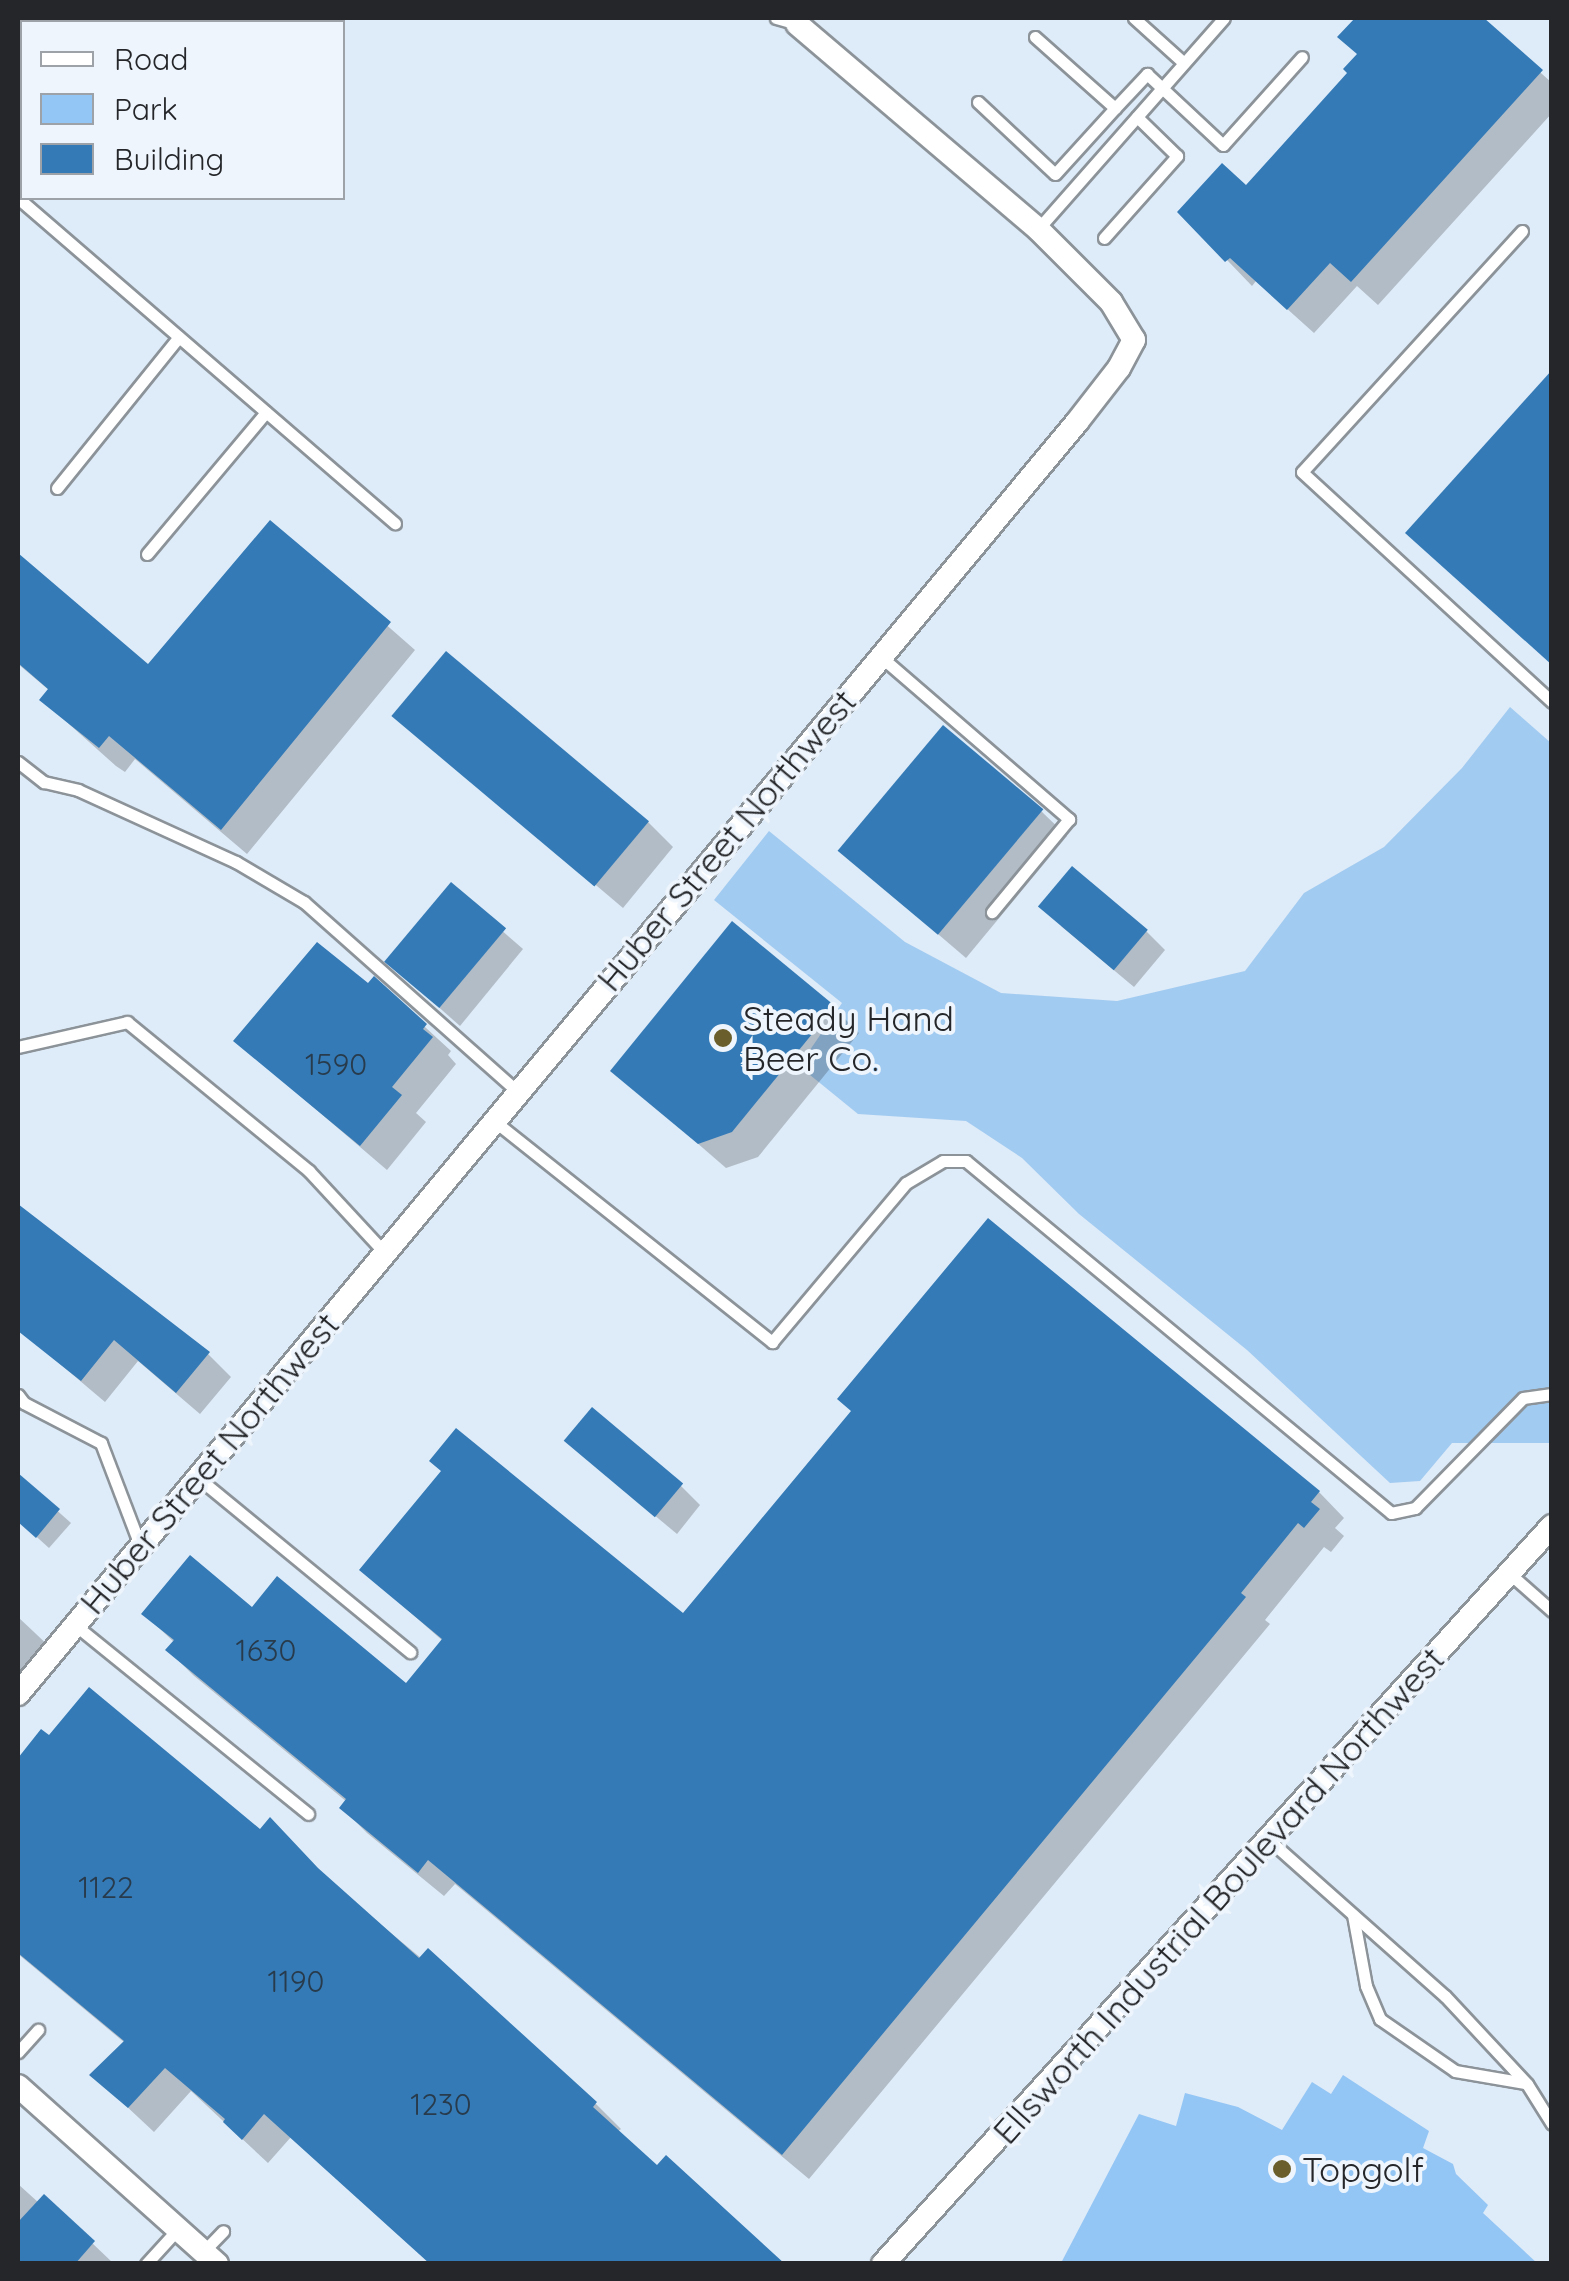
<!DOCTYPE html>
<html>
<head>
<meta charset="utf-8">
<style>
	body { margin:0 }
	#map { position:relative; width:1569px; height:2281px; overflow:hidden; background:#eef5fc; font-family:Quicksand,sans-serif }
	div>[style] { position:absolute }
	.built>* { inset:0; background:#deebf8 }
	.green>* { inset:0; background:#93c5f5 }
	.forest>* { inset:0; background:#a2cbf1 }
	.shadow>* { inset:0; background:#0003 }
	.building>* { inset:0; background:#347ab6; transform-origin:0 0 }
	.roads { filter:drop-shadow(2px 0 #8c9399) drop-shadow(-2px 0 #8c9399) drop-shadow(0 2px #8c9399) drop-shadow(0 -2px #8c9399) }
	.service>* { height:11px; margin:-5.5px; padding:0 5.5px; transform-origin:5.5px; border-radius:5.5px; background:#fff }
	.minor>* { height:22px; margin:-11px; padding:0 11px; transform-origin:11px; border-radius:11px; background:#fff }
	.dots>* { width:28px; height:28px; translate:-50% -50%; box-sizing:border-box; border:5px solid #eef5fc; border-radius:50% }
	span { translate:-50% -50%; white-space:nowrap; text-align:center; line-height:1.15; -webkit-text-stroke:8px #eef5fc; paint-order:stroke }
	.number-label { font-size:30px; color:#283b4c }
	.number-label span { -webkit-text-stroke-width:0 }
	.street-label { font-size:35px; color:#242629 }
	.poi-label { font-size:35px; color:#242629 }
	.left { translate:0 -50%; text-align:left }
	.frame { position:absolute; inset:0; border:20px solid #242629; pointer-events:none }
	.legend { position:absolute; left:20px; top:20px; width:325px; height:180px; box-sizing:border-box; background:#eef5fc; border:2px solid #9da2a8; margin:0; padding:12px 18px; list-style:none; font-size:30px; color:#242629 }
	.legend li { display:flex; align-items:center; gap:20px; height:50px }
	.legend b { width:50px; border:2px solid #9da2a8 }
</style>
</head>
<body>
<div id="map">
	<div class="built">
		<div style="clip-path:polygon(evenodd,18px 18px,1551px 18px,1551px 2263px,18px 2263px,18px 18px,22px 22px,342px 22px,342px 198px,22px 198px,22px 22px)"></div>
	</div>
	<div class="green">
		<div style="clip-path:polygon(1343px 2075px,1429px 2131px,1423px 2148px,1453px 2164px,1456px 2174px,1488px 2205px,1483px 2213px,1537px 2263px,1061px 2263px,1139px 2114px,1176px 2126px,1185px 2093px,1238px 2107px,1282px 2130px,1312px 2082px,1331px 2094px)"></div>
	</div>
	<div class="forest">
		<div style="clip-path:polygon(1510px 707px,1551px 743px,1551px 1443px,1452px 1443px,1420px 1481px,1390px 1483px,1247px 1350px,1079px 1214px,1022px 1158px,966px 1121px,858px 1114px,799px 1066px,842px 1003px,714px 900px,769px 831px,905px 942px,1001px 993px,1117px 1001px,1245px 971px,1304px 893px,1384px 847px,1462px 768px)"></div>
	</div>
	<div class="shadow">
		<div style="clip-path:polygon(1358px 18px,1480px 18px,1552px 83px,1552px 113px,1378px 305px,1357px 286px,1314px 333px,1256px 281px,1252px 286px,1181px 212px,1246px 188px,1351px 74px,1359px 55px,1341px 37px)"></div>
		<div style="clip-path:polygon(270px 523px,415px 650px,247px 854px,135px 759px,125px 772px,116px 766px,42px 700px,50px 691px,18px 664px,18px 557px,148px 667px)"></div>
		<div style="clip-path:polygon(396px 716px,648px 822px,673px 847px,623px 908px)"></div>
		<div style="clip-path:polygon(1041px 811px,1067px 836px,966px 958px,842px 852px)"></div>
		<div style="clip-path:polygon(451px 886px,523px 949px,460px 1026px,408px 980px)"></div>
		<div style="clip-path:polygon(1061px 926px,1146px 931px,1165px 950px,1134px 987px)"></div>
		<div style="clip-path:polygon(374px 980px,451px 1051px,448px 1055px,456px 1064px,416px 1113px,426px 1122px,387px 1170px,236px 1041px,368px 987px)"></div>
		<div style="clip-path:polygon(834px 1008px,859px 1033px,758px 1157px,726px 1168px,614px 1071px)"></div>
		<div style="clip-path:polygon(19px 1208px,208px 1354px,231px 1377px,200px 1414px,138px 1361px,105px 1402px,21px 1331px,31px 1318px,18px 1308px)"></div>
		<div style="clip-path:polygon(587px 1459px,681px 1486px,700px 1505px,677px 1534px)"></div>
		<div style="clip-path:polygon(18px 1476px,71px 1523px,49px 1548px,18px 1520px)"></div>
		<div style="clip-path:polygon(1319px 1492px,1344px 1518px,1335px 1528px,1344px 1536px,1331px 1552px,1324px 1547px,1265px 1620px,1270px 1624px,809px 2179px,455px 1884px,444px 1896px,367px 1833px,342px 1808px,347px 1802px,193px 1675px,168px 1650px,175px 1643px,144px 1614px,252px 1610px,407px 1686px,444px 1642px,362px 1570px,683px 1617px)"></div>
		<div style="clip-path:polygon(18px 1617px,52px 1649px,18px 1691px)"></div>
		<div style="clip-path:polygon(42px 1732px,260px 1832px,325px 1878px,596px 2104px,621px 2129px,617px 2132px,657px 2168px,771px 2254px,291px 2137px,268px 2163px,191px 2091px,154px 2132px,93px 2075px,125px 2043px,18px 1954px,18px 1777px,22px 1772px,18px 1762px)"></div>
		<div style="clip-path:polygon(18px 2184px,39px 2203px,44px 2197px,114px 2264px,18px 2264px)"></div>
	</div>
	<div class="building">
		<div style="clip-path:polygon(1355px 18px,1484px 18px,1543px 70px,1351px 282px,1330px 263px,1287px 310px,1230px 258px,1225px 262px,1177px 212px,1222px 163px,1246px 185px,1347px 73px,1343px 69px,1357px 54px,1337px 37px)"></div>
		<div style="clip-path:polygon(1552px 370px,1552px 665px,1405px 533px)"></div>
		<div style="clip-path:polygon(270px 520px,391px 622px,221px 830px,109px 736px,99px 748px,39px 700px,48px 689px,18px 663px,18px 553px,148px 664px)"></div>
		<div style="left:446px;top:651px;width:265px;height:85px;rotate:40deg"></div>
		<div style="left:943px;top:725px;width:131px;height:164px;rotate:40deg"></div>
		<div style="left:1072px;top:866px;width:99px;height:53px;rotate:40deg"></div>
		<div style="left:451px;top:882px;width:72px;height:104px;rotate:40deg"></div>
		<div style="clip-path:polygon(732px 921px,835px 1006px,732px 1132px,698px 1144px,610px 1071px)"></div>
		<div style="clip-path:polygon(317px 942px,368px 983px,374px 976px,427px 1024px,423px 1029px,433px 1037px,392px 1087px,402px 1095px,360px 1146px,233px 1041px)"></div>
		<div style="clip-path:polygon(18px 1204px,210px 1352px,176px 1393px,114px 1340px,81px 1381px,18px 1331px)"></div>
		<div style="clip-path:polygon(988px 1218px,1320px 1491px,1311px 1502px,1320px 1509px,1304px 1528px,1298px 1523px,1241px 1593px,1246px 1597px,782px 2155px,428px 1860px,418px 1873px,339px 1808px,346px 1799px,165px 1650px,174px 1640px,141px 1614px,190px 1555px,252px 1607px,277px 1576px,406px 1683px,442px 1639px,359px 1570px,441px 1471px,429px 1461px,456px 1428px,683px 1613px,851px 1411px,837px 1399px)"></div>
		<div style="left:592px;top:1407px;width:119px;height:44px;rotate:40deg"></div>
		<div style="clip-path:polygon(18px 1473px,60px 1509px,36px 1538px,18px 1522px)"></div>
		<div style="clip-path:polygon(89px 1687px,260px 1829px,270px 1817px,318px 1868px,419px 1958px,428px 1948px,597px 2102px,593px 2107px,657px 2165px,666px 2155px,785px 2264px,430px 2264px,264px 2114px,242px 2140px,223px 2122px,225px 2119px,165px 2068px,128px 2108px,89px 2075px,124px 2041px,18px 1953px,18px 1758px,41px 1729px,49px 1735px)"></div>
		<div style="clip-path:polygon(44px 2194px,95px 2241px,75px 2264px,18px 2264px,18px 2222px)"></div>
	</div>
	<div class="roads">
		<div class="service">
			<div style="left:776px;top:18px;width:22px;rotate:16deg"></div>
			<div style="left:1134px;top:18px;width:67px;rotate:42deg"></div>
			<div style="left:18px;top:25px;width:9px;rotate:-54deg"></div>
			<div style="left:1035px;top:37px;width:107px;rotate:41.6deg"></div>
			<div style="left:1115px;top:108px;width:47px;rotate:-46.7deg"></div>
			<div style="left:1147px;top:74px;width:104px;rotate:43.1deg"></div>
			<div style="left:1223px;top:145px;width:118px;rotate:-48.1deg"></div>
			<div style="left:978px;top:102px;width:105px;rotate:43.1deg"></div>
			<div style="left:1055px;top:174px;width:89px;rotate:-47.7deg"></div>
			<div style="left:18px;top:198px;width:498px;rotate:40.8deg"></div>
			<div style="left:1038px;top:229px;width:281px;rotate:-48.6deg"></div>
			<div style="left:1522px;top:231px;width:326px;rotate:132.4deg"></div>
			<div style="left:1302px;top:472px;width:340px;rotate:42.6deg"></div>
			<div style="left:1104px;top:238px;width:110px;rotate:-48.3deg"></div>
			<div style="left:1177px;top:156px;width:56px;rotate:-135.7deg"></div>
			<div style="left:57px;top:488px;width:194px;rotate:-51.1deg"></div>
			<div style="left:147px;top:554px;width:185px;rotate:-50deg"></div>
			<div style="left:880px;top:656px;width:250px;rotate:40.8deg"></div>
			<div style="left:1069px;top:819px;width:121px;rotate:129.6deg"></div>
			<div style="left:18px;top:762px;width:33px;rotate:38deg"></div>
			<div style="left:44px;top:782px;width:35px;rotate:13deg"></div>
			<div style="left:78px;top:790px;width:174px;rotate:24.5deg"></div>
			<div style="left:236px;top:862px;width:79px;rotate:30.5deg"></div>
			<div style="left:304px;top:902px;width:285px;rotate:41.6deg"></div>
			<div style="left:18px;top:1047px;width:112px;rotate:-12.9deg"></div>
			<div style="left:127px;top:1022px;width:235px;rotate:39.3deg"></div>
			<div style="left:309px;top:1171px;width:110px;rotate:47.2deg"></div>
			<div style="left:493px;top:1120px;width:357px;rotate:38.5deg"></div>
			<div style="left:772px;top:1342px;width:208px;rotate:-49.9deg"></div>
			<div style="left:906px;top:1183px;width:43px;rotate:-30.7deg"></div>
			<div style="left:943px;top:1161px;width:23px"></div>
			<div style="left:966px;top:1161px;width:552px;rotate:39.63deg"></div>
			<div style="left:1391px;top:1513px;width:25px;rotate:-12deg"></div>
			<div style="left:1415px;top:1508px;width:154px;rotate:-45.5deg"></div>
			<div style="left:1523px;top:1398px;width:29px;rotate:-8deg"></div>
			<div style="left:18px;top:1395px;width:10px;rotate:53deg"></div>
			<div style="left:24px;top:1403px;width:87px;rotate:27.5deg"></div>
			<div style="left:101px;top:1443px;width:109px;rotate:69.1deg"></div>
			<div style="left:197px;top:1477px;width:276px;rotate:39.4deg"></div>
			<div style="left:1509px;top:1573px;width:57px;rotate:41.5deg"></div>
			<div style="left:75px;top:1625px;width:300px;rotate:39deg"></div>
			<div style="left:1268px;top:1839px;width:237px;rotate:41.6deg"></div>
			<div style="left:1445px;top:1996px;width:120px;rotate:47deg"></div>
			<div style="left:1527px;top:2084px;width:47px;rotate:58deg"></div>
			<div style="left:1353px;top:1915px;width:72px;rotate:79.6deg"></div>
			<div style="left:1366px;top:1986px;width:36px;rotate:67deg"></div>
			<div style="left:1380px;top:2019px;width:91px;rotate:34.7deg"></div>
			<div style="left:1455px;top:2071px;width:71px;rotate:9.7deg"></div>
			<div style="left:18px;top:2052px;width:30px;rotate:-48deg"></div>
			<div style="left:203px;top:2252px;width:29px;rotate:-46deg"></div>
			<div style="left:146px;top:2264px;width:47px;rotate:-47.6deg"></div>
		</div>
		<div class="minor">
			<div style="left:18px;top:1694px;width:1655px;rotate:-50.22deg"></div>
			<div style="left:1077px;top:422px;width:68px;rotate:-52.1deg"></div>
			<div style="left:1119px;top:368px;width:32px;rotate:-62deg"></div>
			<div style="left:1134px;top:340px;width:44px;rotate:-121.2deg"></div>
			<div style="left:1111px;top:302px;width:103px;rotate:-135deg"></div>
			<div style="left:1038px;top:229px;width:316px;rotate:-139.6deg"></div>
			<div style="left:18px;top:2086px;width:267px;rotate:41.8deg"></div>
			<div style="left:883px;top:2264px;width:996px;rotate:-47.81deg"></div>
		</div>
	</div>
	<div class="dots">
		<div style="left:723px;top:1038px;background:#6a5f2c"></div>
		<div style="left:1282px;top:2169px;background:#6a5f2c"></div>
	</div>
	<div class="number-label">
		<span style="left:336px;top:1064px">1590</span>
		<span style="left:266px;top:1650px">1630</span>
		<span style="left:106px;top:1887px">1122</span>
		<span style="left:296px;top:1981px">1190</span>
		<span style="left:441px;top:2104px">1230</span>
	</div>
	<div class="street-label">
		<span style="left:726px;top:840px;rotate:-50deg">Huber Street Northwest</span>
		<span style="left:209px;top:1463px;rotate:-50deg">Huber Street Northwest</span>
		<span style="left:1218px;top:1895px;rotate:-48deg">Ellsworth Industrial Boulevard Northwest</span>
	</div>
	<div class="poi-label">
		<span class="left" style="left:743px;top:1038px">Steady Hand<br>Beer Co.</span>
		<span class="left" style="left:1302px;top:2169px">Topgolf</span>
	</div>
	<div class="frame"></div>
	<ul class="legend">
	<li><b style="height:12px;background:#fff"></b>Road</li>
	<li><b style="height:28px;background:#93c5f5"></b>Park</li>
	<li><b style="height:28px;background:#347ab6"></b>Building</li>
	</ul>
</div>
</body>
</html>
